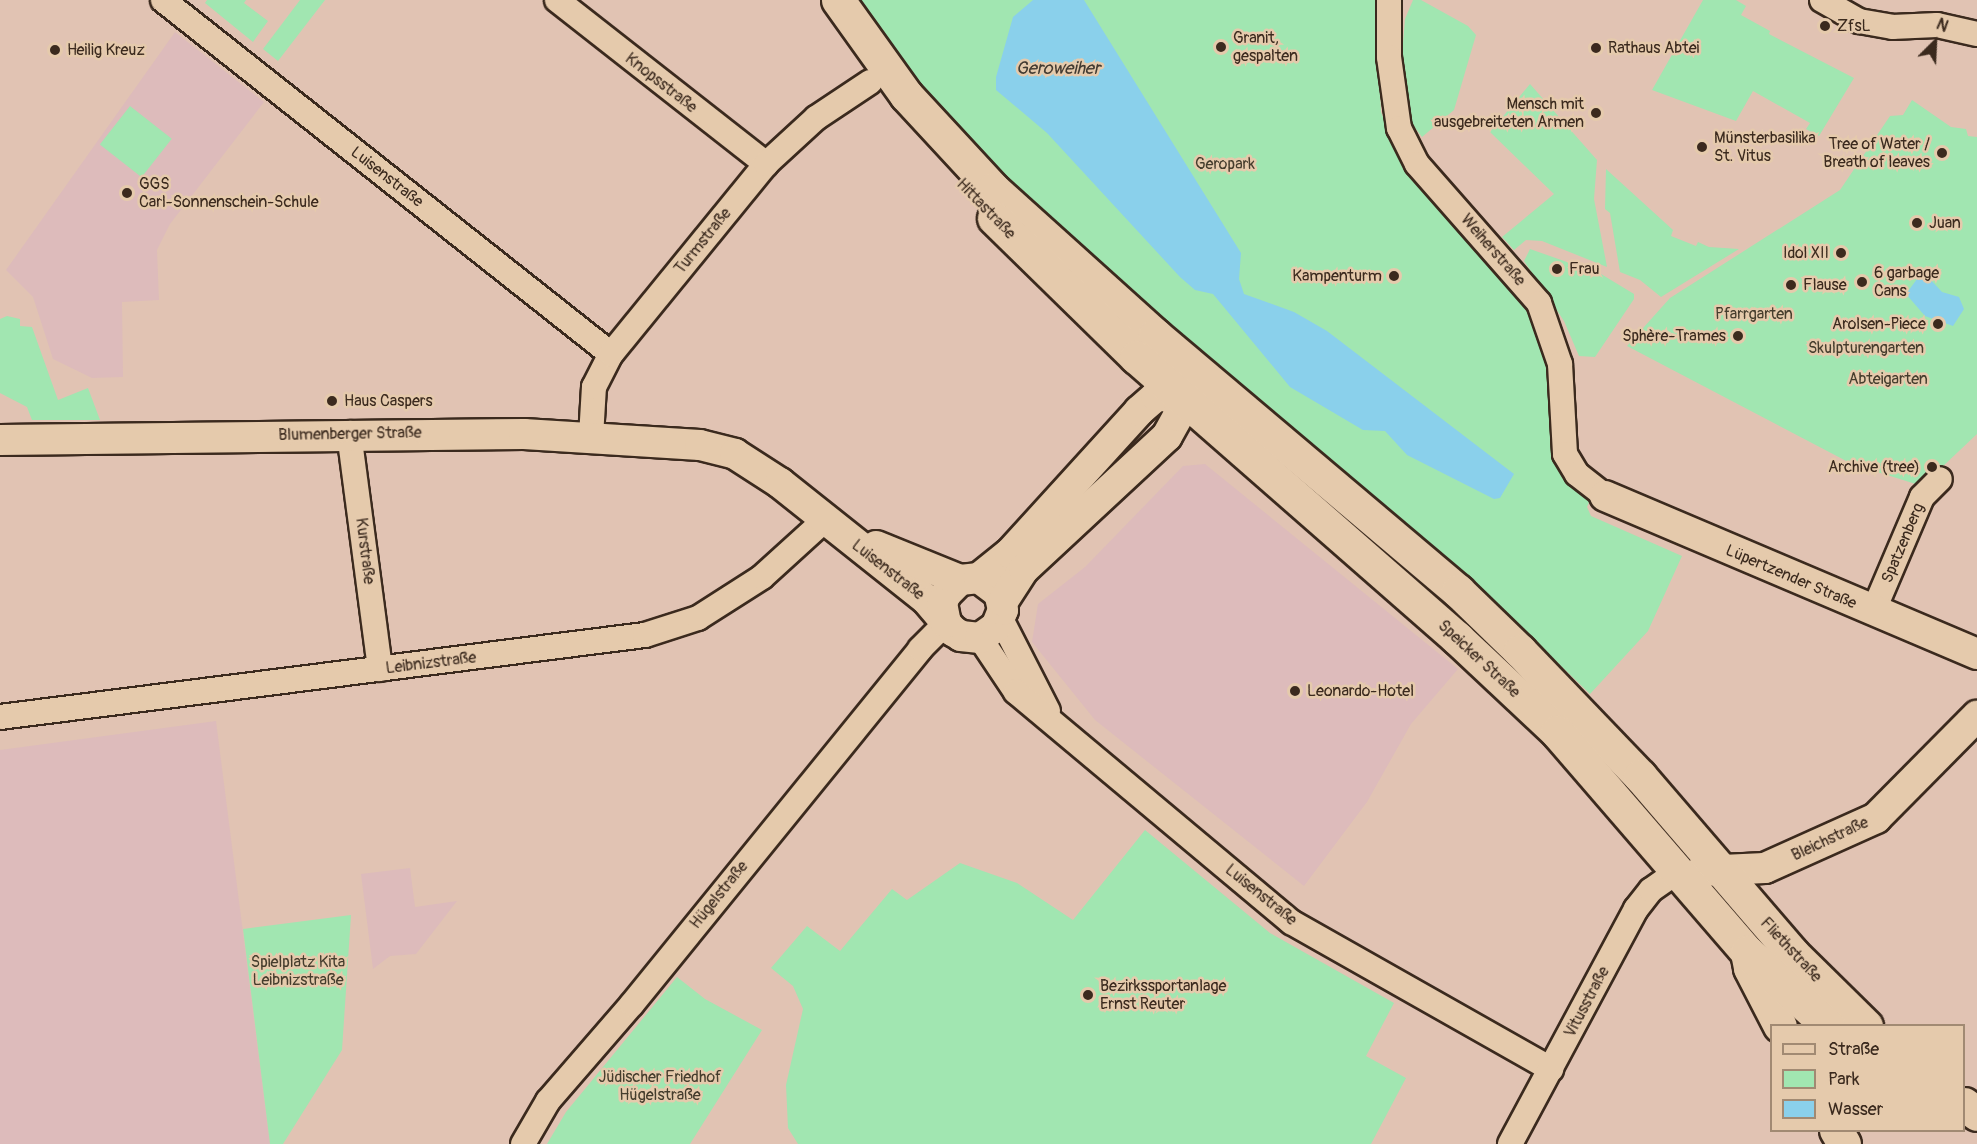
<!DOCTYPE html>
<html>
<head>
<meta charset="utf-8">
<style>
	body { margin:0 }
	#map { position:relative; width:1977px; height:1144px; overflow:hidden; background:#e1c3b3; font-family:Pangolin,sans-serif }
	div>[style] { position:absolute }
	.built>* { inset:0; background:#dbb }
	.green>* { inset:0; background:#a1e6b1; transform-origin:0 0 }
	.water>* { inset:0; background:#8ad0eb }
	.roads { filter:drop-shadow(2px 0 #3b2a1e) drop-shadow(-2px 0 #3b2a1e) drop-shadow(0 2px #3b2a1e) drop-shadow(0 -2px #3b2a1e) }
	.minor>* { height:24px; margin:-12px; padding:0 12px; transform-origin:12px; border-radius:12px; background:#e5caac }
	.tertiary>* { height:30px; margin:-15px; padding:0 15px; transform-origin:15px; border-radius:15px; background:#e5caac }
	.secondary>* { height:33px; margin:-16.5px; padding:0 16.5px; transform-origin:16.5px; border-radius:16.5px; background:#e5caac }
	.primary>* { height:33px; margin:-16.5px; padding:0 16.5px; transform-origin:16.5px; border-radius:16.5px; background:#e5caac }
	.dots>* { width:16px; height:16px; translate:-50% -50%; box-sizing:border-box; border:3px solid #e5caac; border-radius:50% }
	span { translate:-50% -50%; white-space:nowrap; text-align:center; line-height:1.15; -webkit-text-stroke:5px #e5caac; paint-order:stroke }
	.poi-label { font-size:16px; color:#3b2a1e }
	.left { translate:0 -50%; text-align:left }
	.right { translate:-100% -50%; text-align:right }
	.street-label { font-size:16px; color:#3b2a1e }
	.park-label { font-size:16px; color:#453d2d }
	.water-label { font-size:18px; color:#433b32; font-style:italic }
	.legend { position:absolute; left:1770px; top:1024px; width:195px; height:108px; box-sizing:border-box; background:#e5caac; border:2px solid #a18a73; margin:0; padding:8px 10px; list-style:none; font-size:18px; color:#3b2a1e }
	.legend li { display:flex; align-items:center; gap:12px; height:30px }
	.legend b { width:30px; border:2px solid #a18a73 }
	.north { position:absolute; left:1905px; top:12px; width:60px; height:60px; -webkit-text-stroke:4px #e5caac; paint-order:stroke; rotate:24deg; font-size:16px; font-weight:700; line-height:24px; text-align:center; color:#3b2a1e }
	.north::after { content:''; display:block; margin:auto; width:21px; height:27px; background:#3b2a1e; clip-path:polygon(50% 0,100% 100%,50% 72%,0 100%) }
</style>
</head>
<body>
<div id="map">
	<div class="built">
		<div style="clip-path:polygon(175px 32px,264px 102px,170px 224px,157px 250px,159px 300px,122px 302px,123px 377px,92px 378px,53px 359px,33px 297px,6px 270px)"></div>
		<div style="clip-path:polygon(1205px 464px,1458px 669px,1411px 724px,1367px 802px,1304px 886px,1095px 720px,1032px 642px,1038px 604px,1085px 567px,1183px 466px)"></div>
		<div style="clip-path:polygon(216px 721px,270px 1144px,0 1144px,0 750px)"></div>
		<div style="clip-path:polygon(410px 868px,415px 907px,457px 901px,416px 954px,390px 956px,373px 969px,361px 874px)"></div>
	</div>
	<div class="green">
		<div style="clip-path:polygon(207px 0,246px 0,244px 3px,268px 21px,253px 42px,205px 3px)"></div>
		<div style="clip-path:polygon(300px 0,325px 0,278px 61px,263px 49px)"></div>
		<div style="clip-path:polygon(851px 0,1375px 0,1381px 112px,1390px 135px,1527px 307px,1548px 359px,1553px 387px,1551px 452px,1566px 482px,1590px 500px,1587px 507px,1591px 516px,1682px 556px,1648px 631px,1590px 694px,1505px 612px,1480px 597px,1122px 291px,940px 117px)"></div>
		<div style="clip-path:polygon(1413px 0,1421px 0,1468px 26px,1476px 35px,1454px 110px,1422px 137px,1412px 124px,1402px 56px,1405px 19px)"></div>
		<div style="clip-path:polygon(1703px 0,1736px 0,1746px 6px,1741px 15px,1770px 31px,1769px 34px,1854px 78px,1819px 136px,1806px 129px,1810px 123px,1753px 91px,1736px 121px,1652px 90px)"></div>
		<div style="clip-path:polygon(1530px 84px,1597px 160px,1594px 199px,1607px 267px,1542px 241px,1526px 240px,1514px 250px,1502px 237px,1554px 194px,1490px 132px)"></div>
		<div style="clip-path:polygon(1912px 100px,1951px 127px,1966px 129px,1968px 136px,1977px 137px,1977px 434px,1922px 486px,1852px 464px,1627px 346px,1670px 298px,1840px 190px,1890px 116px,1903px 115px)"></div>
		<div style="left:130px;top:106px;width:53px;height:49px;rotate:38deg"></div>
		<div style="clip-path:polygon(1606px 169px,1673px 230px,1671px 236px,1696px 246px,1698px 242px,1709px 247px,1739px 249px,1661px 297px,1640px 280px,1620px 272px,1610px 213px,1605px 209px)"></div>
		<div style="clip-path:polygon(1530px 249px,1601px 274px,1634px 294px,1634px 299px,1595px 357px,1579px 356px,1564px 321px,1524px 261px)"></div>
		<div style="clip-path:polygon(7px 316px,20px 319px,20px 326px,32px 327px,58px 400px,88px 388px,100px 420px,32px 420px,27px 407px,0 393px,0 319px)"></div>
		<div style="clip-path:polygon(1145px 830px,1270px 933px,1394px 1003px,1366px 1056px,1406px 1078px,1371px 1144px,798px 1144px,788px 1128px,786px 1085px,803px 1009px,793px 986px,771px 968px,807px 926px,840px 951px,892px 889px,907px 900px,960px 863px,1017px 883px,1073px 920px)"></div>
		<div style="clip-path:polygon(351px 915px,342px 1050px,283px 1144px,270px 1144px,243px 929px)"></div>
		<div style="clip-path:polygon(677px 977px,705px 999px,762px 1030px,690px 1144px,547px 1144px,566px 1112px)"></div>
	</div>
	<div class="water">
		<div style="clip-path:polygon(1033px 0,1084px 0,1241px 253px,1239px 279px,1244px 294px,1294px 312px,1327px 331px,1514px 474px,1500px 498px,1494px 499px,1407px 455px,1385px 431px,1363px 430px,1290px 387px,1213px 294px,1195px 290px,1180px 277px,1047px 133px,996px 90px,996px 77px,1013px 17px)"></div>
		<div style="clip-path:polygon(1929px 278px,1942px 292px,1959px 297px,1964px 309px,1953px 326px,1925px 316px,1906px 294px,1917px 279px)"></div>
	</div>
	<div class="roads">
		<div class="minor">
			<div style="left:163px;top:0;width:571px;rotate:38.32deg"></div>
			<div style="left:557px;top:0;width:266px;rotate:38.1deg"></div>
			<div style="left:1389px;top:0;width:57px;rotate:90deg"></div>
			<div style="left:1389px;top:57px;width:72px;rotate:82deg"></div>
			<div style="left:1399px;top:128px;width:40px;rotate:63.4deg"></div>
			<div style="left:1417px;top:164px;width:185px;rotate:48.7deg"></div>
			<div style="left:1539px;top:303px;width:65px;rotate:71deg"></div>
			<div style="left:1560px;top:364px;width:90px;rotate:86.8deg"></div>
			<div style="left:1565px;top:454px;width:23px;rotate:59deg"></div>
			<div style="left:1577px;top:474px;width:36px;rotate:38deg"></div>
			<div style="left:1822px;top:0;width:43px;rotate:29.6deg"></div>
			<div style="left:1859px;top:21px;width:34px;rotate:10deg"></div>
			<div style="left:1892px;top:27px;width:45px;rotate:-2.5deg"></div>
			<div style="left:1937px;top:25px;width:41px;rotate:12.7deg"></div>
			<div style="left:349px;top:433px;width:238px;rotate:82.5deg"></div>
			<div style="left:591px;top:437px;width:50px;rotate:-86.6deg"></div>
			<div style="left:594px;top:387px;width:37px;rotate:-63deg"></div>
			<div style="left:611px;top:354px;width:245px;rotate:-50.8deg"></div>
			<div style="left:766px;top:164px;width:68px;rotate:-42.6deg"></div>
			<div style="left:816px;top:118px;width:65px;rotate:-33.7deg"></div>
			<div style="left:1873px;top:612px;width:125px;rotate:-66.9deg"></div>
			<div style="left:1922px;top:497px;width:25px;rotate:-45deg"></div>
			<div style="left:1001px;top:619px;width:103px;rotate:62.9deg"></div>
			<div style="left:980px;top:638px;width:65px;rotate:56.3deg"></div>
			<div style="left:1016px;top:692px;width:359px;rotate:39.9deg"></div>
			<div style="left:1291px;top:922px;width:299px;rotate:29.5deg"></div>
			<div style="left:0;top:717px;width:650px;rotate:-7.25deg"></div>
			<div style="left:645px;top:635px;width:56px;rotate:-17.8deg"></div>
			<div style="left:698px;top:618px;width:76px;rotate:-32.6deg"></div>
			<div style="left:762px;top:577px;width:86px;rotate:-42.2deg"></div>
			<div style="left:523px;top:1144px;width:50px;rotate:-59.8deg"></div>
			<div style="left:548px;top:1101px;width:128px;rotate:-49.1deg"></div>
			<div style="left:632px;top:1004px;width:457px;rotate:-50.9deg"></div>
			<div style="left:920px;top:649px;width:37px;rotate:-45deg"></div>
			<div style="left:1510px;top:1144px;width:267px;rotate:-61.8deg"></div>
			<div style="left:1636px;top:909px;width:24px;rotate:-52deg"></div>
			<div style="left:1651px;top:890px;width:32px;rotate:-35deg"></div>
		</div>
		<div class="tertiary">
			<div style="left:0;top:440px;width:524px;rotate:-0.66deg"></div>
			<div style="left:524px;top:434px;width:176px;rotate:3.6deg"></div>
			<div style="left:700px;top:445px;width:36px;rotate:14deg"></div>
			<div style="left:735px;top:454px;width:54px;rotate:32.8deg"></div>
			<div style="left:780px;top:483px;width:188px;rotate:38.5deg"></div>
			<div style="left:927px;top:600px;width:30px;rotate:50deg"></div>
			<div style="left:946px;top:623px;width:11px;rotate:49deg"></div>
			<div style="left:953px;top:631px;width:9px;rotate:32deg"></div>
			<div style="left:961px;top:636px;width:19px;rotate:6deg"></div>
			<div style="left:980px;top:638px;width:19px;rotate:-35deg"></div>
			<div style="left:996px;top:627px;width:18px;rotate:-68deg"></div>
			<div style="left:1003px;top:610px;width:17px;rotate:-103deg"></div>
			<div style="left:999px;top:593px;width:25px;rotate:-143deg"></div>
			<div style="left:979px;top:578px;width:19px;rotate:174deg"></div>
			<div style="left:960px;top:580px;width:20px;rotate:135deg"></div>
			<div style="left:946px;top:594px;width:10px;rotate:114deg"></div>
			<div style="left:942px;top:603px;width:20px;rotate:79deg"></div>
			<div style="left:1605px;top:496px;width:404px;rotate:23deg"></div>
			<div style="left:876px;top:546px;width:91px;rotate:22deg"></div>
			<div style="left:979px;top:578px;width:40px;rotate:-39deg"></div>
			<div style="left:1010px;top:553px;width:192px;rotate:-47.7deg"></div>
			<div style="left:1139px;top:411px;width:23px;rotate:-41deg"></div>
			<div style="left:1156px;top:396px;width:25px;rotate:2deg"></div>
			<div style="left:1003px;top:601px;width:38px;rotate:-57deg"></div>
			<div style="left:1024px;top:569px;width:195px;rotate:-42.9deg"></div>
			<div style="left:1167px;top:436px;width:23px;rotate:-61deg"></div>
			<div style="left:1178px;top:416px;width:19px;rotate:-81deg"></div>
			<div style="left:1181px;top:397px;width:21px;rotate:-47deg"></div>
			<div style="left:1701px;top:871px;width:64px;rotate:-2.7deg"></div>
			<div style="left:1765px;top:868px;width:122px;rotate:-24.2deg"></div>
			<div style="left:1876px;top:818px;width:144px;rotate:-45.3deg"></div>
		</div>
		<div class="secondary">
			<div style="left:1747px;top:952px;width:16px;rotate:79deg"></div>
			<div style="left:1750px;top:968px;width:65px;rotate:62.7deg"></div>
			<div style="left:1836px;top:1130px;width:16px;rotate:60deg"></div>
		</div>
		<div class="primary">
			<div style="left:838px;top:0;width:117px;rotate:54.4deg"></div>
			<div style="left:906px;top:95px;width:128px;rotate:47.2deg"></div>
			<div style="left:993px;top:189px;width:218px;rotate:42deg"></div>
			<div style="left:1155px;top:335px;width:397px;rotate:40.2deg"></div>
			<div style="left:1458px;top:591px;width:86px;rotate:44.1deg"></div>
			<div style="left:1520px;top:651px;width:173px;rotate:46.2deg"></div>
			<div style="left:1640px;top:776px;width:233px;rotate:49.3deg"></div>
			<div style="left:1792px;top:953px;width:104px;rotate:44.6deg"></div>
			<div style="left:994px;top:218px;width:199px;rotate:44.4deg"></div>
			<div style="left:1136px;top:357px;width:427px;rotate:41.2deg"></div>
			<div style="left:1457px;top:638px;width:137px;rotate:43.2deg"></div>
			<div style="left:1557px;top:732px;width:291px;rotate:49.2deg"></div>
			<div style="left:1747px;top:952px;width:110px;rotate:42.4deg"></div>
			<div style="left:1964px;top:1104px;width:16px;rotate:38deg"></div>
		</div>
	</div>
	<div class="dots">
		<div style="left:1825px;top:26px;background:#3b2a1e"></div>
		<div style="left:1221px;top:47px;background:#3b2a1e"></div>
		<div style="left:1596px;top:48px;background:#3b2a1e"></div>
		<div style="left:55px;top:50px;background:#3b2a1e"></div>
		<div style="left:1596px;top:113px;background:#3b2a1e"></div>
		<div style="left:1702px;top:147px;background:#3b2a1e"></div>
		<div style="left:1942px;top:153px;background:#3b2a1e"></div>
		<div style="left:127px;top:193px;background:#3b2a1e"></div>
		<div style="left:1917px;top:223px;background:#3b2a1e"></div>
		<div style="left:1841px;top:253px;background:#3b2a1e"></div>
		<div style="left:1557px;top:269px;background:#3b2a1e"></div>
		<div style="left:1394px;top:276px;background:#3b2a1e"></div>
		<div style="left:1862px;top:282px;background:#3b2a1e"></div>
		<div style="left:1791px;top:285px;background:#3b2a1e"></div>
		<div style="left:1938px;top:324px;background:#3b2a1e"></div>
		<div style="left:1738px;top:336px;background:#3b2a1e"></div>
		<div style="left:332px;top:401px;background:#3b2a1e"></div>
		<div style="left:1932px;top:467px;background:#3b2a1e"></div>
		<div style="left:1295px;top:691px;background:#3b2a1e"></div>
		<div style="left:1088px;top:995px;background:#3b2a1e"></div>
	</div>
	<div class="poi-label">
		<span class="left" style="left:1837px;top:26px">ZfsL</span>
		<span class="left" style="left:1233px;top:47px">Granit,<br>gespalten</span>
		<span class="left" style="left:1608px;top:48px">Rathaus Abtei</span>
		<span class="left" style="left:67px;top:50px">Heilig Kreuz</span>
		<span class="right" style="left:1584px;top:113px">Mensch mit<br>ausgebreiteten Armen</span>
		<span class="left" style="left:1714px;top:147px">Münsterbasilika<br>St. Vitus</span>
		<span class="right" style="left:1930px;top:153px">Tree of Water /<br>Breath of leaves</span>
		<span class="left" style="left:139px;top:193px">GGS<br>Carl-Sonnenschein-Schule</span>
		<span class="left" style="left:1929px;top:223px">Juan</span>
		<span class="right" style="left:1829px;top:253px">Idol XII</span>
		<span class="left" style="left:1569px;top:269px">Frau</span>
		<span class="left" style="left:1874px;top:282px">6 garbage<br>Cans</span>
		<span class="right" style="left:1382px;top:276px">Kampenturm</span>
		<span class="left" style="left:1803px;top:285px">Flause</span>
		<span class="right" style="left:1926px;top:324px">Arolsen-Piece</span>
		<span class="right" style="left:1726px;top:336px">Sphère-Trames</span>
		<span class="left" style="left:344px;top:401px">Haus Caspers</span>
		<span class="right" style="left:1920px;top:467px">Archive (tree)</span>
		<span class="left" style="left:1307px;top:691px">Leonardo-Hotel</span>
		<span class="left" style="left:1100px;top:995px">Bezirkssportanlage<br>Ernst Reuter</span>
	</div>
	<div class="street-label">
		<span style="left:661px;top:83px;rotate:38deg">Knopsstraße</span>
		<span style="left:387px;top:177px;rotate:38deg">Luisenstraße</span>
		<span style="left:986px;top:209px;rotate:46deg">Hittastraße</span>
		<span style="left:703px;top:241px;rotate:-51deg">Turmstraße</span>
		<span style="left:1493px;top:250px;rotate:49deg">Weiherstraße</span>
		<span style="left:350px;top:434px;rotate:-1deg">Blumenberger Straße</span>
		<span style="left:1903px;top:543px;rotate:-67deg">Spatzenberg</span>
		<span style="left:365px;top:551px;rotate:83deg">Kurstraße</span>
		<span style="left:888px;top:570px;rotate:38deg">Luisenstraße</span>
		<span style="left:1791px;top:577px;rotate:23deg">Lüpertzender Straße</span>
		<span style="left:1479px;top:659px;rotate:43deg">Speicker Straße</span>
		<span style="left:431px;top:663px;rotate:-7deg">Leibnizstraße</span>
		<span style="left:1830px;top:839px;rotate:-25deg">Bleichstraße</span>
		<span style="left:719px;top:895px;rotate:-51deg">Hügelstraße</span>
		<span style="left:1261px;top:895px;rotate:39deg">Luisenstraße</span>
		<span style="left:1791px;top:950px;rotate:47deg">Fliethstraße</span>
		<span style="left:1587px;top:1002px;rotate:-62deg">Vitusstraße</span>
	</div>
	<div class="park-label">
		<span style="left:1225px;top:164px">Geropark</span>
		<span style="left:1754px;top:314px">Pfarrgarten</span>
		<span style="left:1866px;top:348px">Skulpturengarten</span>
		<span style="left:1888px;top:379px">Abteigarten</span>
		<span style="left:298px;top:971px">Spielplatz Kita<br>Leibnizstraße</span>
		<span style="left:660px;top:1086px">Jüdischer Friedhof<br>Hügelstraße</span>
	</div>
	<div class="water-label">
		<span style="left:1058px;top:69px">Geroweiher</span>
	</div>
	<ul class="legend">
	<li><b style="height:8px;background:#e5caac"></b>Straße</li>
	<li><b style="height:16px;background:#a1e6b1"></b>Park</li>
	<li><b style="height:16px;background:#8ad0eb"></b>Wasser</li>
	</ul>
	<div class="north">N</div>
</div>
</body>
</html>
